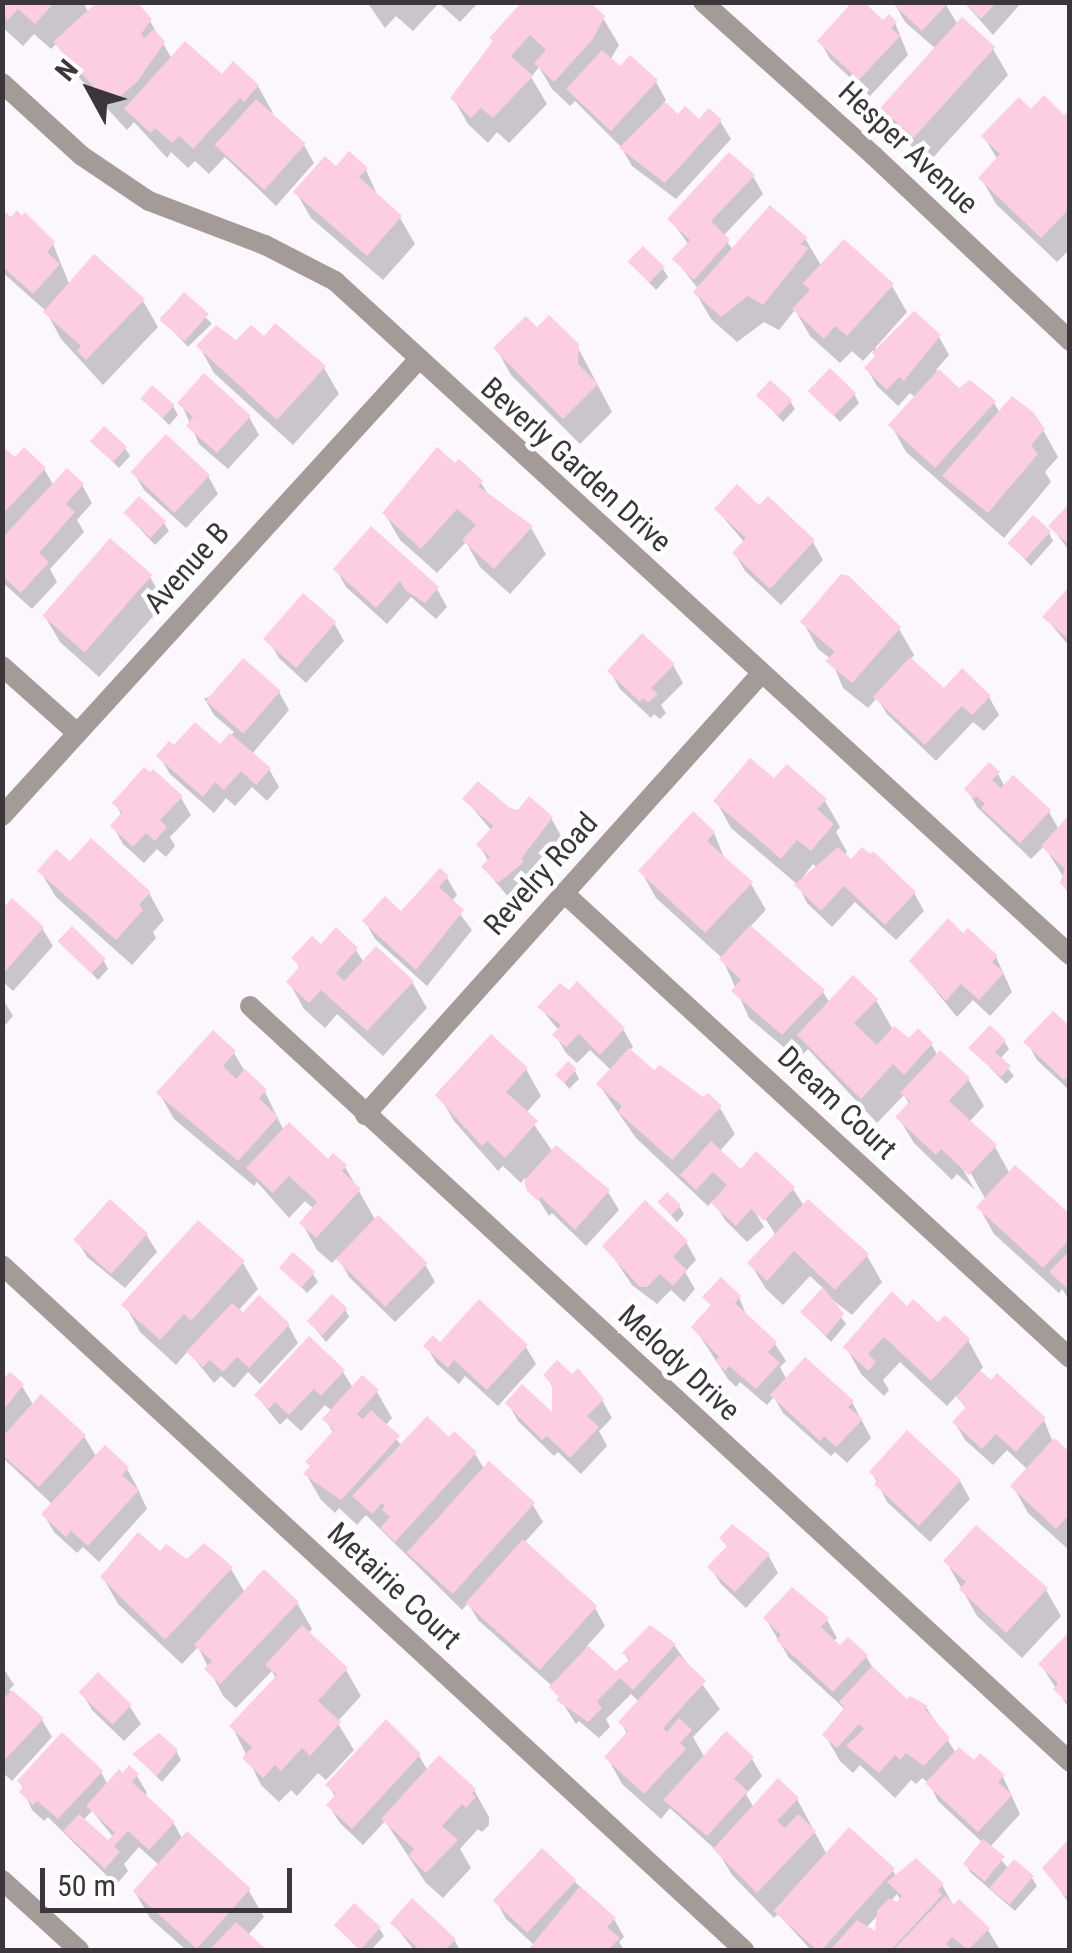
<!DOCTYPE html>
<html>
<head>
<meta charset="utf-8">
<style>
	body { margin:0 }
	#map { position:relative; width:1072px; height:1953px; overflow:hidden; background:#fcf7fd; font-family:"Roboto Condensed",sans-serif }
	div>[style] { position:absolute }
	.shadow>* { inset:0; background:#0003; transform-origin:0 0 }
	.building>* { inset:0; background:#fccde3; transform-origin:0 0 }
	.street>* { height:20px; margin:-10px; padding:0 10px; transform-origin:10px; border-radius:10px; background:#a49b99 }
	span { translate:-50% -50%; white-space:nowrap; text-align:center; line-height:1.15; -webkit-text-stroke:9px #fff; paint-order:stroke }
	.street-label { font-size:30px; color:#3a363c }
	.frame { position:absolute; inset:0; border:5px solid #3a363c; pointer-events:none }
	.north { position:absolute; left:40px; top:40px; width:100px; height:100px; -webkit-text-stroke:8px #fff; paint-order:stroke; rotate:310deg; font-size:28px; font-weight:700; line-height:40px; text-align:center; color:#3a363c }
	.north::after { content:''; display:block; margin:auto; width:35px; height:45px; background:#3a363c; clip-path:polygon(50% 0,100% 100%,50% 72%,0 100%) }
	.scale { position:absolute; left:40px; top:1868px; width:252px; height:45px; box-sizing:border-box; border:5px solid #3a363c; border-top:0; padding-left:12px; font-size:30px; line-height:35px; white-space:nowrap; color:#3a363c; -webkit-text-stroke:8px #fff; paint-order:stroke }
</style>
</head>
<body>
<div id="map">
	<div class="shadow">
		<div style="clip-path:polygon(2px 2px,83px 2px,89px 13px,150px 21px,172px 59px,258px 86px,273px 113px,270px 115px,304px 145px,314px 163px,276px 206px,225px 157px,209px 174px,195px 161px,188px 168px,171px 152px,167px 158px,134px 122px,127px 130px,71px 69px,57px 43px,51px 49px,34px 34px,23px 46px,2px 27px)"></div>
		<div style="clip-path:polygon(367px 2px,476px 2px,477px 4px,460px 22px,439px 3px,413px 31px,396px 16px,385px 28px)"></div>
		<div style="clip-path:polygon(964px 2px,1022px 2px,993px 35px)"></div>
		<div style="clip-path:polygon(895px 4px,946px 5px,958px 25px,962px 21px,993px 49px,1008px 75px,929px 162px,897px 133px,882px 107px,936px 49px,905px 22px)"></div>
		<div style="clip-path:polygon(603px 18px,619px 45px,610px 60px,620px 70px,656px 82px,666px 100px,663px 103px,678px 117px,720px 121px,731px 139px,676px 199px,632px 166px,621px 147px,575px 101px,570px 106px,552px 89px,539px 67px,531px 77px,547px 104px,509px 143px,497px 132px,488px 143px,468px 124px,453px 98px,495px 43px)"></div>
		<div style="clip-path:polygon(895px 23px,908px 55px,870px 96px,830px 59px,820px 41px)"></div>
		<div style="clip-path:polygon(1031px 112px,1064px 118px,1070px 112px,1070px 249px,1057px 262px,996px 204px,981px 178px,998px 160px,984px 137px)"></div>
		<div style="clip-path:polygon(336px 170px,366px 170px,379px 199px,400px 218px,415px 244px,383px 280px,311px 218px,296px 192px)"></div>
		<div style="clip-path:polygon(753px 176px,763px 194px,723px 236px,733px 250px,770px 208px,806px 240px,822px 267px,892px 286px,907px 312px,875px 348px,878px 351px,939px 337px,949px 355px,936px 370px,959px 391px,994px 403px,1000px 413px,1043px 430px,1058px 457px,1045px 472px,1051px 482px,1004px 538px,906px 452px,891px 425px,916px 398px,910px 393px,898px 406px,877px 386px,867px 369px,877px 357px,873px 350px,863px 361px,852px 351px,840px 363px,810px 336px,795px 310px,779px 330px,764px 322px,737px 342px,711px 319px,696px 293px,699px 290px,675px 259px,689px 245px,670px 219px)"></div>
		<div style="clip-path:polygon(2px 213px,53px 244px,70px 286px,95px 258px,143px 301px,158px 327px,103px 385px,61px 339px,46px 311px,2px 272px)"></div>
		<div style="clip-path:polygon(631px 263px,663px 269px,668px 277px,656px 290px)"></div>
		<div style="left:184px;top:295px;width:40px;height:33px;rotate:46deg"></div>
		<div style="clip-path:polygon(265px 339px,324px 368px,339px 394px,293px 445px,214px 373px,199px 346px)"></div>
		<div style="clip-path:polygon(577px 346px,612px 412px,580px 444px,511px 375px,496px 348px)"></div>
		<div style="clip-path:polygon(812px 392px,854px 394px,859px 403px,840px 422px)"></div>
		<div style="clip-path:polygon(759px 396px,790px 401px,795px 409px,783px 422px)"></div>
		<div style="clip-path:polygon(143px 399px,173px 406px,178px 415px,169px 425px)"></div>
		<div style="clip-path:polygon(181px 403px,249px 417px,259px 435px,228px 469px,199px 444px)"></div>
		<div style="clip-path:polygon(93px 442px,125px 448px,130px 456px,119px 468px)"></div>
		<div style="clip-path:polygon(2px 449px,15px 461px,44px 469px,54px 486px,82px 485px,92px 503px,77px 520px,84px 532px,50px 569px,57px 582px,32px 609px,2px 582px)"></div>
		<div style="clip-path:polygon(134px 473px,208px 476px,218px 494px,186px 528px,144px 490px)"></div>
		<div style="clip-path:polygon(481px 483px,489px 496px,531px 528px,546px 554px,510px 594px,480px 567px,466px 542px,437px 573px,400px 540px,385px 514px)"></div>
		<div style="clip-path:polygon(1070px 506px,1070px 552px,1051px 526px)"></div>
		<div style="clip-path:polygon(760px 509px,813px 542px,823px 560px,781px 605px,745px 571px,735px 554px,745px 543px,717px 510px)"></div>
		<div style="clip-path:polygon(126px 514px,164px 523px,169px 531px,155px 545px)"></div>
		<div style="clip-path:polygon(371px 530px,437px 589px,447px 607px,436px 619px,411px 597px,387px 624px,346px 587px,336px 569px)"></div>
		<div style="clip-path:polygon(1049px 533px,1053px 541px,1031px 566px,1011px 544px)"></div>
		<div style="clip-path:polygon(150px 577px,165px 603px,99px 677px,60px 642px,44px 615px)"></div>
		<div style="clip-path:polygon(1070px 594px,1070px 647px,1045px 617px)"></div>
		<div style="clip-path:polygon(803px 622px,899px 629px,914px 655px,910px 660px,944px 692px,989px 697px,999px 715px,984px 731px,973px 722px,936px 761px,887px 714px,877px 698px,868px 708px,843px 688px,831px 659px,818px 649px)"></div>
		<div style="clip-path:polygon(334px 623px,344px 641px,306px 683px,279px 658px,269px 641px)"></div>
		<div style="clip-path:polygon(673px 665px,683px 683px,661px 705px,666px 713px,660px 719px,654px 714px,651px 718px,620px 689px,610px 671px)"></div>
		<div style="clip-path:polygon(279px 692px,289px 710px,252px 754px,269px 769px,279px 787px,267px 801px,252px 787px,235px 806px,226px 798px,214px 813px,170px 774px,159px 756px,174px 749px,220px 747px,234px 732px,214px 715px,204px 698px)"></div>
		<div style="clip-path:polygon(998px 774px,1005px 787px,1049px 812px,1059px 830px,1070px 818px,1070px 896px,1062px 883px,1064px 878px,1044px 846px,1031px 859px,977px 807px,967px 789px)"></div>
		<div style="clip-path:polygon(evenodd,775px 781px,825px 801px,840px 827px,836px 832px,847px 852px,844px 856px,914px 893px,924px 911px,896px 940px,855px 902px,832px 927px,807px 903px,798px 885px,731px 828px,716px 801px,775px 781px,813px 864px,818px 868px,805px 879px,803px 877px,813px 864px)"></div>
		<div style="clip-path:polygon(181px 798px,191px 815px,170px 837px,175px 846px,166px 857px,157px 849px,144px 863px,123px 844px,113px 826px,122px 816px,115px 803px)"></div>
		<div style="clip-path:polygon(465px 799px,551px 818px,561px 836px,532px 881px,510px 899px,484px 868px,489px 862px,479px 845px,492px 831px)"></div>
		<div style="clip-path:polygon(714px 833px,726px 862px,751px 884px,766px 910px,749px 928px,823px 992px,830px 1003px,876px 1000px,893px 1030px,909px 1041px,931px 1044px,938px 1056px,968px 1079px,984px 1106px,969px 1122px,995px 1147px,1010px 1174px,1070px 1218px,1070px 1301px,1062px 1289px,1059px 1293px,994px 1234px,979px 1207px,986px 1200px,965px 1163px,961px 1166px,975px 1190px,957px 1174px,952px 1180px,914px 1143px,898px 1117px,910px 1105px,904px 1095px,877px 1123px,808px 1049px,798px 1059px,749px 1018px,722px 958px,656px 898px,641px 871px)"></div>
		<div style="clip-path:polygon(70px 865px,149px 893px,164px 920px,153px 932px,156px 938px,132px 965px,56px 897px,40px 871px)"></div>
		<div style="clip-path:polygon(447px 878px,457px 895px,451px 902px,472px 930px,427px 986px,375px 939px,365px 921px,401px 915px)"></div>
		<div style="clip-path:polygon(2px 913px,42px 928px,53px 946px,13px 991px,2px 981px)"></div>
		<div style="clip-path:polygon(964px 936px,996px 957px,1012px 992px,990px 1016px,973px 1000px,957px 1017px,912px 962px)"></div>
		<div style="clip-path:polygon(61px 941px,104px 961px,108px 969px,98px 980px)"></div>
		<div style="clip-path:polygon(321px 948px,356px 950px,364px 963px,412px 982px,427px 1008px,383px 1056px,337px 1014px,325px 1028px,304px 1009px,289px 982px,300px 969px,295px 959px)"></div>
		<div style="clip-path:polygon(2px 998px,13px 1016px,2px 1029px)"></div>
		<div style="clip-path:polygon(540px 1007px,623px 1029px,633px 1047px,629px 1051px,654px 1073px,720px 1108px,735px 1134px,719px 1152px,741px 1172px,793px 1189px,804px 1206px,867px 1256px,882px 1282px,852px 1315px,825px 1294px,846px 1324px,831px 1342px,803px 1313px,824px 1289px,810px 1276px,783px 1305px,766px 1289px,750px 1263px,776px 1236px,760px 1209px,755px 1212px,764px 1227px,747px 1242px,725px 1220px,713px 1200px,708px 1206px,636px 1138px,599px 1085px,612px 1071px,590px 1050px,577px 1063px,566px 1053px,556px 1036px,559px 1031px)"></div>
		<div style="clip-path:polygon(1070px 1029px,1070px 1091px,1037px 1060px,1027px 1042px)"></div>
		<div style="clip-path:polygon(1004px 1041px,1009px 1049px,1000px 1059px,1014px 1076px,1006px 1084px,971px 1048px)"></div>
		<div style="clip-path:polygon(234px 1053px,247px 1075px,265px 1092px,284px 1131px,328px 1162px,345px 1167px,376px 1221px,425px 1264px,435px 1282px,395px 1322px,349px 1277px,338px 1257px,332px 1263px,317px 1250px,302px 1223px,314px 1209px,305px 1201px,289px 1218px,257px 1182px,254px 1186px,174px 1119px,159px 1093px)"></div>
		<div style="clip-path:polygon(526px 1069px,541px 1096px,526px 1113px,553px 1152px,556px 1148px,608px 1192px,619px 1210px,586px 1246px,552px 1213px,549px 1216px,525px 1178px,521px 1183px,503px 1166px,498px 1171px,454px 1121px,439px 1095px)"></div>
		<div style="clip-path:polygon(575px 1071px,579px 1079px,569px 1089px,558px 1074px)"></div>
		<div style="clip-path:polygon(660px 1203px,679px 1206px,684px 1214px,677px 1222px)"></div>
		<div style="clip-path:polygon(146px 1234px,157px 1252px,125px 1288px,87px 1257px,77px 1240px)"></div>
		<div style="clip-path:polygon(686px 1242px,696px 1260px,685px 1272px,695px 1289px,684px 1302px,671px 1290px,657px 1304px,632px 1285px,606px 1246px)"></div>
		<div style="clip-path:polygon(243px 1263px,258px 1289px,238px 1311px,288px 1325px,298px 1343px,260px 1384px,248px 1372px,234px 1388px,221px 1376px,214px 1383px,188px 1351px,176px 1365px,140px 1332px,125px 1305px)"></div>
		<div style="clip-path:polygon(282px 1267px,313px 1274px,318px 1282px,307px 1293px)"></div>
		<div style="clip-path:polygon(706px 1297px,739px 1297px,747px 1317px,775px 1344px,786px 1361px,780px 1367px,787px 1380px,852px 1402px,871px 1438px,847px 1463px,835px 1452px,831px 1456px,783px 1413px,774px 1397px,767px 1405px,740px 1382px,736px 1387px,728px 1379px,694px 1327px,712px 1308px)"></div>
		<div style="clip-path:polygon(345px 1309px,349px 1317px,326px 1342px,309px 1321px)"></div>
		<div style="clip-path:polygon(907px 1310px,968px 1340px,983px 1367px,979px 1372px,1044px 1420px,1052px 1440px,1070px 1456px,1070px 1551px,1028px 1513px,1013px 1486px,1028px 1470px,1007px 1450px,993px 1465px,965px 1440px,955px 1423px,967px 1410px,957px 1395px,947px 1406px,900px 1362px,883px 1380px,889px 1390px,884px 1396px,861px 1374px,846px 1347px)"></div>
		<div style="clip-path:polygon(evenodd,309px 1340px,343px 1372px,353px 1388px,377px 1392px,392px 1418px,385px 1426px,402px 1446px,449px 1440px,475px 1454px,485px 1470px,533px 1505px,543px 1522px,524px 1543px,595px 1608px,605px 1626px,586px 1647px,616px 1674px,630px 1663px,625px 1654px,674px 1645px,720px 1709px,693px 1737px,705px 1758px,752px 1759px,762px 1776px,746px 1794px,754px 1808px,797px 1799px,827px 1855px,893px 1871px,897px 1877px,942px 1885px,952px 1903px,988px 1930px,1000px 1950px,811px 1950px,778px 1914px,774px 1918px,732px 1875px,719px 1853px,670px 1808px,661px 1819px,622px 1784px,607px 1757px,628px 1735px,621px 1723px,639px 1702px,631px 1694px,606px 1719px,610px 1727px,599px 1738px,579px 1721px,576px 1724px,551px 1685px,478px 1620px,468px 1603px,462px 1610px,366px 1515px,357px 1525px,339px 1508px,335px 1513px,321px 1500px,306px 1474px,334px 1434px,325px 1419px,332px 1411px,325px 1405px,301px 1431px,287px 1418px,280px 1425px,257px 1396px,309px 1340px,897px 1894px,901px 1901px,897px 1905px,890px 1902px,897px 1894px,309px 1340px,880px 1913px,874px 1937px,865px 1929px,880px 1913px)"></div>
		<div style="clip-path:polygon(426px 1346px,526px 1347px,536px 1364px,498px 1406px,465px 1376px,459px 1384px,437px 1364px)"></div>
		<div style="clip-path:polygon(2px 1374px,22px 1386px,34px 1406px,84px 1436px,97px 1458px,127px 1469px,137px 1487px,147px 1509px,99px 1562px,83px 1547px,77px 1553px,54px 1532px,44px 1515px,53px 1505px,2px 1457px)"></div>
		<div style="clip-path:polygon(546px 1375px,602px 1400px,612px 1418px,599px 1431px,607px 1446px,581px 1474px,558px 1452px,554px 1456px,518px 1421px,508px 1403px,555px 1418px,554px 1390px)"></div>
		<div style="clip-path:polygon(872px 1472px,960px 1481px,970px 1499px,930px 1542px,887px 1502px)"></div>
		<div style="clip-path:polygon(976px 1529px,1046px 1590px,1061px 1616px,1022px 1658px,977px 1616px,946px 1561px)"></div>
		<div style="clip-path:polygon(722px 1539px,768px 1555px,778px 1573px,746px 1608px,721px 1584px,710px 1567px,728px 1548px)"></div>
		<div style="clip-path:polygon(204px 1547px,231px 1569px,245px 1593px,297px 1603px,312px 1629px,308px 1634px,346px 1670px,361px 1696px,337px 1722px,354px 1750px,326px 1780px,318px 1773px,297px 1796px,291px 1790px,279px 1802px,261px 1785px,232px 1726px,276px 1679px,272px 1671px,236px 1708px,223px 1696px,198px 1647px,182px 1664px,118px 1604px,103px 1578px,160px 1555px,187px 1563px)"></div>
		<div style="clip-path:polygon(792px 1590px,827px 1620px,837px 1638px,833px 1642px,841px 1649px,866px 1656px,875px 1672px,907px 1703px,926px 1707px,956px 1753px,1003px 1777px,1020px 1814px,990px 1847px,1009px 1869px,1032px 1878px,1037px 1886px,1015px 1911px,970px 1872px,966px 1864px,983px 1843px,938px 1801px,929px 1783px,922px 1778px,916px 1784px,911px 1780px,895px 1798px,860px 1765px,853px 1773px,840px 1761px,825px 1735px,846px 1710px,789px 1658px,766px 1619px)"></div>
		<div style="clip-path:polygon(1070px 1636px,1070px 1710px,1041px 1665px)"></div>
		<div style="clip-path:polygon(2px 1666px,14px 1685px,9px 1690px,42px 1720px,52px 1737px,12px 1781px,2px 1772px)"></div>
		<div style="clip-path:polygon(98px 1676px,130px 1707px,141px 1724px,124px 1741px,92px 1710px,82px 1693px)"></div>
		<div style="clip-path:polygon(176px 1751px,181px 1760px,162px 1782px,135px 1755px)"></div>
		<div style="clip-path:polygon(419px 1756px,428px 1771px,474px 1790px,489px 1817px,489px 1825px,482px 1832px,478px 1829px,460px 1849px,471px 1868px,443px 1898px,426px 1883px,385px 1821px,363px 1845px,340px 1823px,329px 1806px,336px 1798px,328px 1785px)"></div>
		<div style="clip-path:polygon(evenodd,101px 1772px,108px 1785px,137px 1776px,147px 1793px,144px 1797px,174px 1824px,183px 1840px,249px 1891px,264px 1917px,247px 1936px,263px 1950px,186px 1950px,150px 1918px,135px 1892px,159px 1865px,139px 1847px,124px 1864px,128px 1871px,116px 1885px,48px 1817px,44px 1821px,32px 1810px,20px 1782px,101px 1772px,92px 1811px,114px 1838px,108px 1844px,83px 1820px,92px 1811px)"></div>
		<div style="clip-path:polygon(1070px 1841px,1070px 1905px,1045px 1868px)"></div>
		<div style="clip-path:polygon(574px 1881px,614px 1919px,624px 1937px,619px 1942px,624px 1950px,531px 1950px,535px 1946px,506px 1919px,496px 1901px)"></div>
		<div style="clip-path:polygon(393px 1923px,454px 1940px,460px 1950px,414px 1950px)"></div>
		<div style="clip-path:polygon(337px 1927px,379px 1928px,384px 1936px,371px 1950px,360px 1950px)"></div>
	</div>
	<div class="building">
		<div style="clip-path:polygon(2px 2px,55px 2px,35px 24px,18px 9px,7px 21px)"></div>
		<div style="clip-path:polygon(97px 2px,137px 2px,152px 19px,141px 34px,144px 38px,154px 29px,165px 42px,137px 82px,110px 105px,53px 42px)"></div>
		<div style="clip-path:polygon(522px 2px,590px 2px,605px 16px,593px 39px,554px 82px,534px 63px,546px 50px,530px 35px,511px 56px,533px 76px,493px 118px,481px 108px,471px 118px,450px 98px,493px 41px,489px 38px)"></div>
		<div style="clip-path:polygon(852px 2px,864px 2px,883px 20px,889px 14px,897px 22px,891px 28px,900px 36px,859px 80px,817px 41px)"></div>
		<div style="clip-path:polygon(891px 2px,949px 2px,922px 31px)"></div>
		<div style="clip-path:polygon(963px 2px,997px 2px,981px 19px)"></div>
		<div style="left:962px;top:17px;width:45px;height:122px;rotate:42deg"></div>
		<div style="clip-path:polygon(185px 41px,222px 74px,233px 61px,259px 85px,244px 102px,240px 98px,193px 149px,179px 136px,172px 143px,155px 128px,151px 133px,124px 109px)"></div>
		<div style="clip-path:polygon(602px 50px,620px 66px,630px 55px,658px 80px,611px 131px,566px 89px)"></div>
		<div style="clip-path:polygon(1044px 95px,1064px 115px,1070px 109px,1070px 208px,1041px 238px,978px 178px,1000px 154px,981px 136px,1019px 97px,1031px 109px)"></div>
		<div style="left:256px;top:99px;width:67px;height:62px;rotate:42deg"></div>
		<div style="clip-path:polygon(665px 102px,678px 114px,685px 106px,699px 119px,709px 108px,722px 120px,665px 183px,619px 148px)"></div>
		<div style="clip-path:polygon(349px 151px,368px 168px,359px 177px,402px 216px,367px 256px,293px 192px,325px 156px,336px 166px)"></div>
		<div style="clip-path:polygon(729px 152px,755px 175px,711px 221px,730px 240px,694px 280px,672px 259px,690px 240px,667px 219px)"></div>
		<div style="clip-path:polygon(770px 205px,808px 238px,800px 244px,809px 248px,763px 305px,748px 296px,721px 317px,693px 292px)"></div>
		<div style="clip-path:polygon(2px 210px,11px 217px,17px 210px,22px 216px,25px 212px,55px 242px,47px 252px,60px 264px,33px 294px,2px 266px)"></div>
		<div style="clip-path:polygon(844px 239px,894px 284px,847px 336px,835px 326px,824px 339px,792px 309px,810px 290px,803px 283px)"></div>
		<div style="left:643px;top:246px;width:30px;height:22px;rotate:44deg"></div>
		<div style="clip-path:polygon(94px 254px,145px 299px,86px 360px,77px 351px,81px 346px,43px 312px)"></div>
		<div style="left:184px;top:292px;width:33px;height:37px;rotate:41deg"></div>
		<div style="clip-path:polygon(914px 311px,941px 335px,904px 381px,899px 377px,887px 390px,864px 368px,875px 356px,872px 353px)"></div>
		<div style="clip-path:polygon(549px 315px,579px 344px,578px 364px,598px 384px,563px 419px,493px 348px,526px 316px,537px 327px)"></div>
		<div style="clip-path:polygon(275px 323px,326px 366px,277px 420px,196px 346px,216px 325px,236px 340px,251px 325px,264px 336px)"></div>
		<div style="left:830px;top:368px;width:36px;height:32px;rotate:44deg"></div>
		<div style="clip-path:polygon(939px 369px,959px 388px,970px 380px,996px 401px,935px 468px,888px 425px)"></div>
		<div style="clip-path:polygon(204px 373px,251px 416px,217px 453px,186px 426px,193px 417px,177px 403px)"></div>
		<div style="left:770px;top:380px;width:30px;height:21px;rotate:42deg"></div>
		<div style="left:152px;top:385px;width:30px;height:18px;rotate:41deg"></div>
		<div style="clip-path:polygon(1012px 396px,1033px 412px,1045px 429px,1031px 445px,1038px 454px,988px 513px,942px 476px)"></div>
		<div style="left:104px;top:426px;width:31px;height:21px;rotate:42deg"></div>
		<div style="left:166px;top:434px;width:60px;height:52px;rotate:43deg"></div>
		<div style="clip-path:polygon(2px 446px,15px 457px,24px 447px,46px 468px,2px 515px)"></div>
		<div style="clip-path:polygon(437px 447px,455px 463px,459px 459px,483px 481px,478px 486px,533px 526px,494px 569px,462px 540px,476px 525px,457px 509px,421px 549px,382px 513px)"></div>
		<div style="clip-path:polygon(67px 468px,84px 484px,66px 504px,75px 512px,39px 553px,49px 562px,21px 593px,2px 576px,2px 538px)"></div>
		<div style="clip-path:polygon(737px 484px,759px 505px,768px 496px,815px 540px,770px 589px,732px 553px,746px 538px,714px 509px)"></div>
		<div style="left:139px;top:496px;width:37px;height:23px;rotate:43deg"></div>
		<div style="clip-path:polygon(1070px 503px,1070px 546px,1048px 526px)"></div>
		<div style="left:1033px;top:515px;width:24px;height:38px;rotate:42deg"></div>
		<div style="clip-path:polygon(371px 526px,439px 587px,425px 603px,405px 590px,400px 581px,376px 608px,333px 569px)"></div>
		<div style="left:110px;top:538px;width:56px;height:103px;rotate:41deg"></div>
		<div style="clip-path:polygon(841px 574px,849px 576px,901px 627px,852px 683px,825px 661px,835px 652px,800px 622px)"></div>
		<div style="clip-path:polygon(1067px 589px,1070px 591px,1070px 640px,1042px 617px)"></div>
		<div style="left:303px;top:593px;width:44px;height:61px;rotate:41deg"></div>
		<div style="clip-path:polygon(642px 633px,675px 664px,651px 688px,658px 694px,648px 703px,643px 698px,640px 702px,607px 671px)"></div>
		<div style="clip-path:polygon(910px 657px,944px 688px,962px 668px,991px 696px,972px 715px,962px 706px,925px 745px,873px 697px)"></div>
		<div style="left:243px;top:658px;width:50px;height:57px;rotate:41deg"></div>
		<div style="clip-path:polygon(195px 722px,220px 744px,230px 733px,271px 768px,256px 785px,241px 771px,224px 790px,215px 782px,203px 797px,156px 756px,169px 741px,174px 745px)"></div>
		<div style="clip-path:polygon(750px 758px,774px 778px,787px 764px,827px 799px,817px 809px,834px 824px,811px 851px,797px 840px,781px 859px,713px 801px)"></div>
		<div style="clip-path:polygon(989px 762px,1000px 772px,992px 780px,1001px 788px,1013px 775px,1051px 810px,1020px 843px,981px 808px,985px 804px,976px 796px,974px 799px,964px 789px)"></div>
		<div style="clip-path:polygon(144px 767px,150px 772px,153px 769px,183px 796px,160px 820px,167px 827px,155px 841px,146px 833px,133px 847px,110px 826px,122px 812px,112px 803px)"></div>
		<div style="clip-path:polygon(478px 781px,510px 808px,518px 810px,529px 796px,553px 817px,521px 859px,524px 862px,498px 883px,481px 867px,490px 857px,476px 845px,493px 826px,462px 799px)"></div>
		<div style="clip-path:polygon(693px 811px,715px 832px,707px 841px,753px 882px,705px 933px,638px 871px)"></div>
		<div style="clip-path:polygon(1070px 814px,1070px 893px,1060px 883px,1065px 869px,1041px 846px)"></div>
		<div style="clip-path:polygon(91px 838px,151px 892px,139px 905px,143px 910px,116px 940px,37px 871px,56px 849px,70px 861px)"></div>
		<div style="clip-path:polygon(838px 847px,851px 859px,862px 847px,870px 854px,873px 851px,916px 892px,885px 925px,844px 886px,821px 911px,794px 885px)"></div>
		<div style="clip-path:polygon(440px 868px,449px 876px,439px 887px,464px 910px,416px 970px,362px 921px,385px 896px,401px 911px)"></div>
		<div style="clip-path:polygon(12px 898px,44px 927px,2px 975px,2px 909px)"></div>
		<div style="clip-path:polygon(948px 918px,963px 933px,968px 928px,998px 956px,992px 962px,1004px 973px,979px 1000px,961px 984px,946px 1001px,909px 961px)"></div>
		<div style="clip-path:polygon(750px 925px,825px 990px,782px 1035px,731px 991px,741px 980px,719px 959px)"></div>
		<div style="left:72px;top:926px;width:47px;height:21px;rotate:44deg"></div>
		<div style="clip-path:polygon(336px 927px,358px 948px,336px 973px,344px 981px,376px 946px,414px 981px,367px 1031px,321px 990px,309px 1003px,286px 982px,300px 966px,291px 958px,312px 936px,321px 944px)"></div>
		<div style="clip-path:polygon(853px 975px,878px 999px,854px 1023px,877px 1045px,894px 1026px,909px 1038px,918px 1028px,933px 1043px,904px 1075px,893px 1064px,861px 1099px,797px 1035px)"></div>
		<div style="clip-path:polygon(577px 981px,625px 1028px,600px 1055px,579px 1034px,566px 1047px,552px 1035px,561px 1025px,537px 1007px,560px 983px,569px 990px)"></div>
		<div style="clip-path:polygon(1053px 1011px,1070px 1026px,1070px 1074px,1064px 1080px,1023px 1042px)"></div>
		<div style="clip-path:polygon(990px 1025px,1006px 1040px,995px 1052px,1011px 1066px,1001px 1077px,968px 1048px)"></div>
		<div style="clip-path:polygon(213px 1030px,236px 1051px,223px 1066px,236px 1079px,245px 1069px,267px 1090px,259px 1098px,278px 1117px,238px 1161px,156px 1093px)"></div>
		<div style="clip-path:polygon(491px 1034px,528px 1068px,506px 1092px,538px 1121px,505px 1158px,487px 1141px,482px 1146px,435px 1095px)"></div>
		<div style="clip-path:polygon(629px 1048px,654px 1070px,660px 1065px,703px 1097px,708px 1093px,722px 1106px,672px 1160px,618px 1112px,622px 1106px,596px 1084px)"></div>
		<div style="clip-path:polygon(940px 1050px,970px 1078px,949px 1101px,997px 1145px,969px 1175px,941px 1149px,936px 1155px,895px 1117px,910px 1101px,900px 1093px)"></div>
		<div style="left:568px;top:1061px;width:12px;height:19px;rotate:42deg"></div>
		<div style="clip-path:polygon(289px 1122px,328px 1159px,333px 1153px,347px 1165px,342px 1171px,361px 1189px,316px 1238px,299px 1223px,317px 1202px,289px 1176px,273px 1193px,246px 1168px)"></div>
		<div style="clip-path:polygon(711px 1141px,741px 1169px,756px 1151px,795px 1187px,764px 1221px,751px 1209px,736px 1226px,711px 1203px,727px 1185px,713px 1172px,696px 1190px,680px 1175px)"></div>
		<div style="clip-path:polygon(556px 1145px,610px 1190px,575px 1230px,541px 1197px,538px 1201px,527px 1191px,524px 1181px)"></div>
		<div style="clip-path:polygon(1015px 1165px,1070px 1214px,1070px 1239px,1043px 1268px,976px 1207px)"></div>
		<div style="left:667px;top:1192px;width:19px;height:14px;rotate:43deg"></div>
		<div style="left:110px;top:1199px;width:51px;height:55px;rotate:42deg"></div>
		<div style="clip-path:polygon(808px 1199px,869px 1254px,835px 1290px,794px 1251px,767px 1281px,747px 1263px)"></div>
		<div style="clip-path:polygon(645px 1200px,688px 1241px,673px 1257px,687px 1270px,673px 1286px,660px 1274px,647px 1287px,640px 1287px,602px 1246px)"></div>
		<div style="left:378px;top:1215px;width:69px;height:61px;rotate:44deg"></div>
		<div style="clip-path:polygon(198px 1220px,245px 1261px,191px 1321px,184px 1314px,160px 1340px,121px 1305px)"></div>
		<div style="clip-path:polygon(1070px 1250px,1070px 1291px,1049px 1272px)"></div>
		<div style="left:293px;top:1252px;width:30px;height:21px;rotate:42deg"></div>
		<div style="clip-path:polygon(721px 1277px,741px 1296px,735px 1303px,777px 1342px,768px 1352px,780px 1363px,756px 1389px,729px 1366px,725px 1371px,715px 1361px,719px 1357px,691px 1327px,711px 1305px,702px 1297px)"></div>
		<div style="clip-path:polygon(823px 1287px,844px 1314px,826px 1336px,800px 1312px)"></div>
		<div style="clip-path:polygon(892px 1291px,907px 1306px,913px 1299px,938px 1322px,945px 1315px,970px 1339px,931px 1381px,884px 1337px,868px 1354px,876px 1362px,868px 1371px,843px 1347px)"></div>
		<div style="left:332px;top:1294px;width:21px;height:37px;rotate:43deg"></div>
		<div style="clip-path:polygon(259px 1295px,290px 1324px,249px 1368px,237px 1357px,223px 1372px,210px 1360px,203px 1367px,186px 1352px,232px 1303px,243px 1312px)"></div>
		<div style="clip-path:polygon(479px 1299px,528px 1345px,487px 1390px,454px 1360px,448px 1368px,423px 1346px,433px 1335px,440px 1342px)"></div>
		<div style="clip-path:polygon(309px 1336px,345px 1370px,321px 1396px,314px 1389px,289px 1415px,275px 1402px,269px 1409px,254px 1395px)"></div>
		<div style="clip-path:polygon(805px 1357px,854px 1401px,848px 1407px,863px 1419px,836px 1447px,824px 1436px,820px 1441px,770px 1395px)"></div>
		<div style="clip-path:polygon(557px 1360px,572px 1374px,578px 1368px,604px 1399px,587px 1416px,599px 1427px,570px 1458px,547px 1436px,542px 1440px,505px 1403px,522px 1384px,552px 1412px,552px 1384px,543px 1375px)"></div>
		<div style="clip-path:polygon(980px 1370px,991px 1380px,997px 1373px,1046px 1418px,1016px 1452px,996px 1434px,982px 1449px,952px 1422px,966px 1407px,956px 1397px)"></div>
		<div style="clip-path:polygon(10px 1372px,24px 1384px,2px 1412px,2px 1380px)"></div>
		<div style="clip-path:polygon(362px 1375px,379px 1390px,357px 1414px,363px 1419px,371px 1410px,400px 1436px,341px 1500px,303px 1474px,310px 1466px,305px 1462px,334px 1430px,322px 1419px)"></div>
		<div style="clip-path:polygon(41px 1394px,86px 1435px,39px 1487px,2px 1455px,2px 1437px)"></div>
		<div style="clip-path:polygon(427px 1416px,449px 1437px,454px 1431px,477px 1452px,395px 1542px,380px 1528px,390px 1517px,382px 1510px,385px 1506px,382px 1503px,372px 1514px,352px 1496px)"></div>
		<div style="clip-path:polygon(907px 1430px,961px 1480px,919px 1526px,874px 1484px,878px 1480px,869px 1472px)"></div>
		<div style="clip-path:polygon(1054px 1438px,1070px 1452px,1070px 1514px,1056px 1529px,1010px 1486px)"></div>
		<div style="clip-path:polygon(105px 1445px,129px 1467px,122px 1475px,139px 1490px,88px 1546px,71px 1531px,66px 1537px,41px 1514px)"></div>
		<div style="left:489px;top:1461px;width:62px;height:123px;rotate:42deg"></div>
		<div style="clip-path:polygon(732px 1524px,770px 1554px,735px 1592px,707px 1567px,727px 1546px,719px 1538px)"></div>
		<div style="clip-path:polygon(976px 1525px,1048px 1588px,1006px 1633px,959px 1589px,966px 1582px,943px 1561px)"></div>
		<div style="clip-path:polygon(138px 1532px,160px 1551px,166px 1544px,187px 1559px,204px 1543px,233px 1567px,165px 1640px,100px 1577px)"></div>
		<div style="left:523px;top:1539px;width:100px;height:86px;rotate:42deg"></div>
		<div style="clip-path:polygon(264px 1569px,299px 1602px,220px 1684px,204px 1669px,212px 1661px,194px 1645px)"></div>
		<div style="clip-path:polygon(792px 1587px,829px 1618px,821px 1627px,840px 1645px,848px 1637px,868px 1655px,833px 1692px,776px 1640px,781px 1635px,763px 1618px)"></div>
		<div style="clip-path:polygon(302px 1625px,348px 1668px,318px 1701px,341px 1722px,310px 1756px,302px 1748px,281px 1771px,275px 1765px,263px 1778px,242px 1758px,252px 1747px,229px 1726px,277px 1675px,265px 1665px)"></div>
		<div style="clip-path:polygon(650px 1625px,676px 1644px,633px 1690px,620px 1678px,597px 1701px,602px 1708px,588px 1722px,556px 1700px,559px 1697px,549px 1687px,588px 1646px,616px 1671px,630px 1659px,622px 1653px)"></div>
		<div style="clip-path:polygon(1070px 1631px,1070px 1701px,1068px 1703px,1053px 1689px,1058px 1683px,1038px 1664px)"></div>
		<div style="clip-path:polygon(679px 1655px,706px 1681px,663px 1728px,667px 1732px,679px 1718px,692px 1730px,680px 1743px,686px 1749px,644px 1794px,604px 1757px,628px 1731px,618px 1722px)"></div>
		<div style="clip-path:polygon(872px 1666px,907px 1699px,910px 1696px,928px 1706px,925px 1709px,950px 1738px,924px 1766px,906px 1753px,900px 1760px,895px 1755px,879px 1773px,846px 1746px,864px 1729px,859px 1724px,837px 1748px,822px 1735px,845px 1707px,839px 1702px)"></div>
		<div style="left:98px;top:1672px;width:47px;height:28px;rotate:44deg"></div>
		<div style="clip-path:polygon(12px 1690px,44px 1718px,2px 1763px,2px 1700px)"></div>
		<div style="clip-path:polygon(386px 1719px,421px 1754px,352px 1829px,326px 1805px,336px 1794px,325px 1785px)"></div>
		<div style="clip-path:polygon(726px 1731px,754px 1757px,734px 1779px,748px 1791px,707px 1836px,663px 1800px)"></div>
		<div style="clip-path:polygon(62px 1732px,103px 1771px,58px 1819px,37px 1801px,33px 1805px,19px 1792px,23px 1787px,17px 1781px)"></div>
		<div style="clip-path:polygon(159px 1733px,178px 1750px,157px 1776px,132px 1754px)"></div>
		<div style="clip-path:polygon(959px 1747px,974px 1760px,980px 1753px,1005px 1775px,998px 1782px,1012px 1795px,978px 1832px,925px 1783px)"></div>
		<div style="clip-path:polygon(439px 1755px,476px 1789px,472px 1794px,476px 1797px,466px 1808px,462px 1804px,442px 1826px,458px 1840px,426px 1873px,408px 1856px,414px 1849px,381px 1819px)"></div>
		<div style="clip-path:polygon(129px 1765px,139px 1774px,132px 1782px,175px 1822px,149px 1850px,128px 1831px,114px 1846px,120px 1852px,105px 1869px,63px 1831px,79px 1814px,108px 1840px,115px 1833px,86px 1806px,119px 1769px,123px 1773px)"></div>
		<div style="clip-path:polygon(778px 1778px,799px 1798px,777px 1821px,785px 1828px,798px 1814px,816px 1831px,757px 1893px,713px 1849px)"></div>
		<div style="left:849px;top:1827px;width:62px;height:113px;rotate:42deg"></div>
		<div style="left:187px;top:1831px;width:86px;height:81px;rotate:42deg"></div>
		<div style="clip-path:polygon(1070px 1838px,1070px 1895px,1065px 1896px,1042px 1868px)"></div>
		<div style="left:983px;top:1839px;width:28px;height:32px;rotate:39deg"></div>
		<div style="left:542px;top:1848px;width:47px;height:72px;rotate:43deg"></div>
		<div style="clip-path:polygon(916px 1858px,944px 1884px,938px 1890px,942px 1895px,891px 1950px,830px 1950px,857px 1920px,875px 1931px,877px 1911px,889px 1898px,897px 1902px,902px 1896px,887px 1882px)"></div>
		<div style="left:1014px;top:1859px;width:26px;height:38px;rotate:40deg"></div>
		<div style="clip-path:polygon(580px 1886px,616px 1918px,607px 1927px,620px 1938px,608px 1950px,528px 1950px)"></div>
		<div style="clip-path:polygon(945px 1896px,954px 1904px,959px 1899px,990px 1928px,968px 1950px,952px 1937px,946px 1944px,953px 1950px,893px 1950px)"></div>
		<div style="clip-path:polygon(412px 1898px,456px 1939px,445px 1950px,420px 1950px,390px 1923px)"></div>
		<div style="left:354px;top:1903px;width:36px;height:30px;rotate:42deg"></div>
		<div style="clip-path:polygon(236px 1922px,267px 1950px,209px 1950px)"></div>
	</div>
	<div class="street">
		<div style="left:703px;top:2px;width:230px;rotate:42deg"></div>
		<div style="left:874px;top:156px;width:270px;rotate:43.3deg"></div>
		<div style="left:2px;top:83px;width:108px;rotate:42.4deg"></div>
		<div style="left:82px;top:156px;width:81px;rotate:33.9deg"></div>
		<div style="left:149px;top:201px;width:124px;rotate:20.8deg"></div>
		<div style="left:265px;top:245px;width:79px;rotate:27.2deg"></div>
		<div style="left:335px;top:281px;width:997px;rotate:42.52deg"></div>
		<div style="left:2px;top:666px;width:101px;rotate:41.8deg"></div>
		<div style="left:2px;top:816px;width:616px;rotate:-47.63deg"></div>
		<div style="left:564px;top:893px;width:687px;rotate:42.58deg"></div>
		<div style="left:250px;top:1006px;width:1115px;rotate:42.67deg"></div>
		<div style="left:365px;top:1115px;width:593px;rotate:-48.08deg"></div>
		<div style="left:2px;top:1265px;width:1010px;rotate:42.71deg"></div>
		<div style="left:2px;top:1880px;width:104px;rotate:42.3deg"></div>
	</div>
	<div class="street-label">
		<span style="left:908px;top:148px;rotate:43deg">Hesper Avenue</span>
		<span style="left:576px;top:465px;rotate:42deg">Beverly Garden Drive</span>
		<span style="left:187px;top:568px;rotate:-48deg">Avenue B</span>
		<span style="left:541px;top:874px;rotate:-48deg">Revelry Road</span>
		<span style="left:837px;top:1103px;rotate:43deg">Dream Court</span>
		<span style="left:679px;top:1363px;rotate:43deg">Melody Drive</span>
		<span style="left:394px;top:1586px;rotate:43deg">Metairie Court</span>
	</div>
	<div class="frame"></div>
	<div class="north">N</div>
	<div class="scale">50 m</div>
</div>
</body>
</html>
